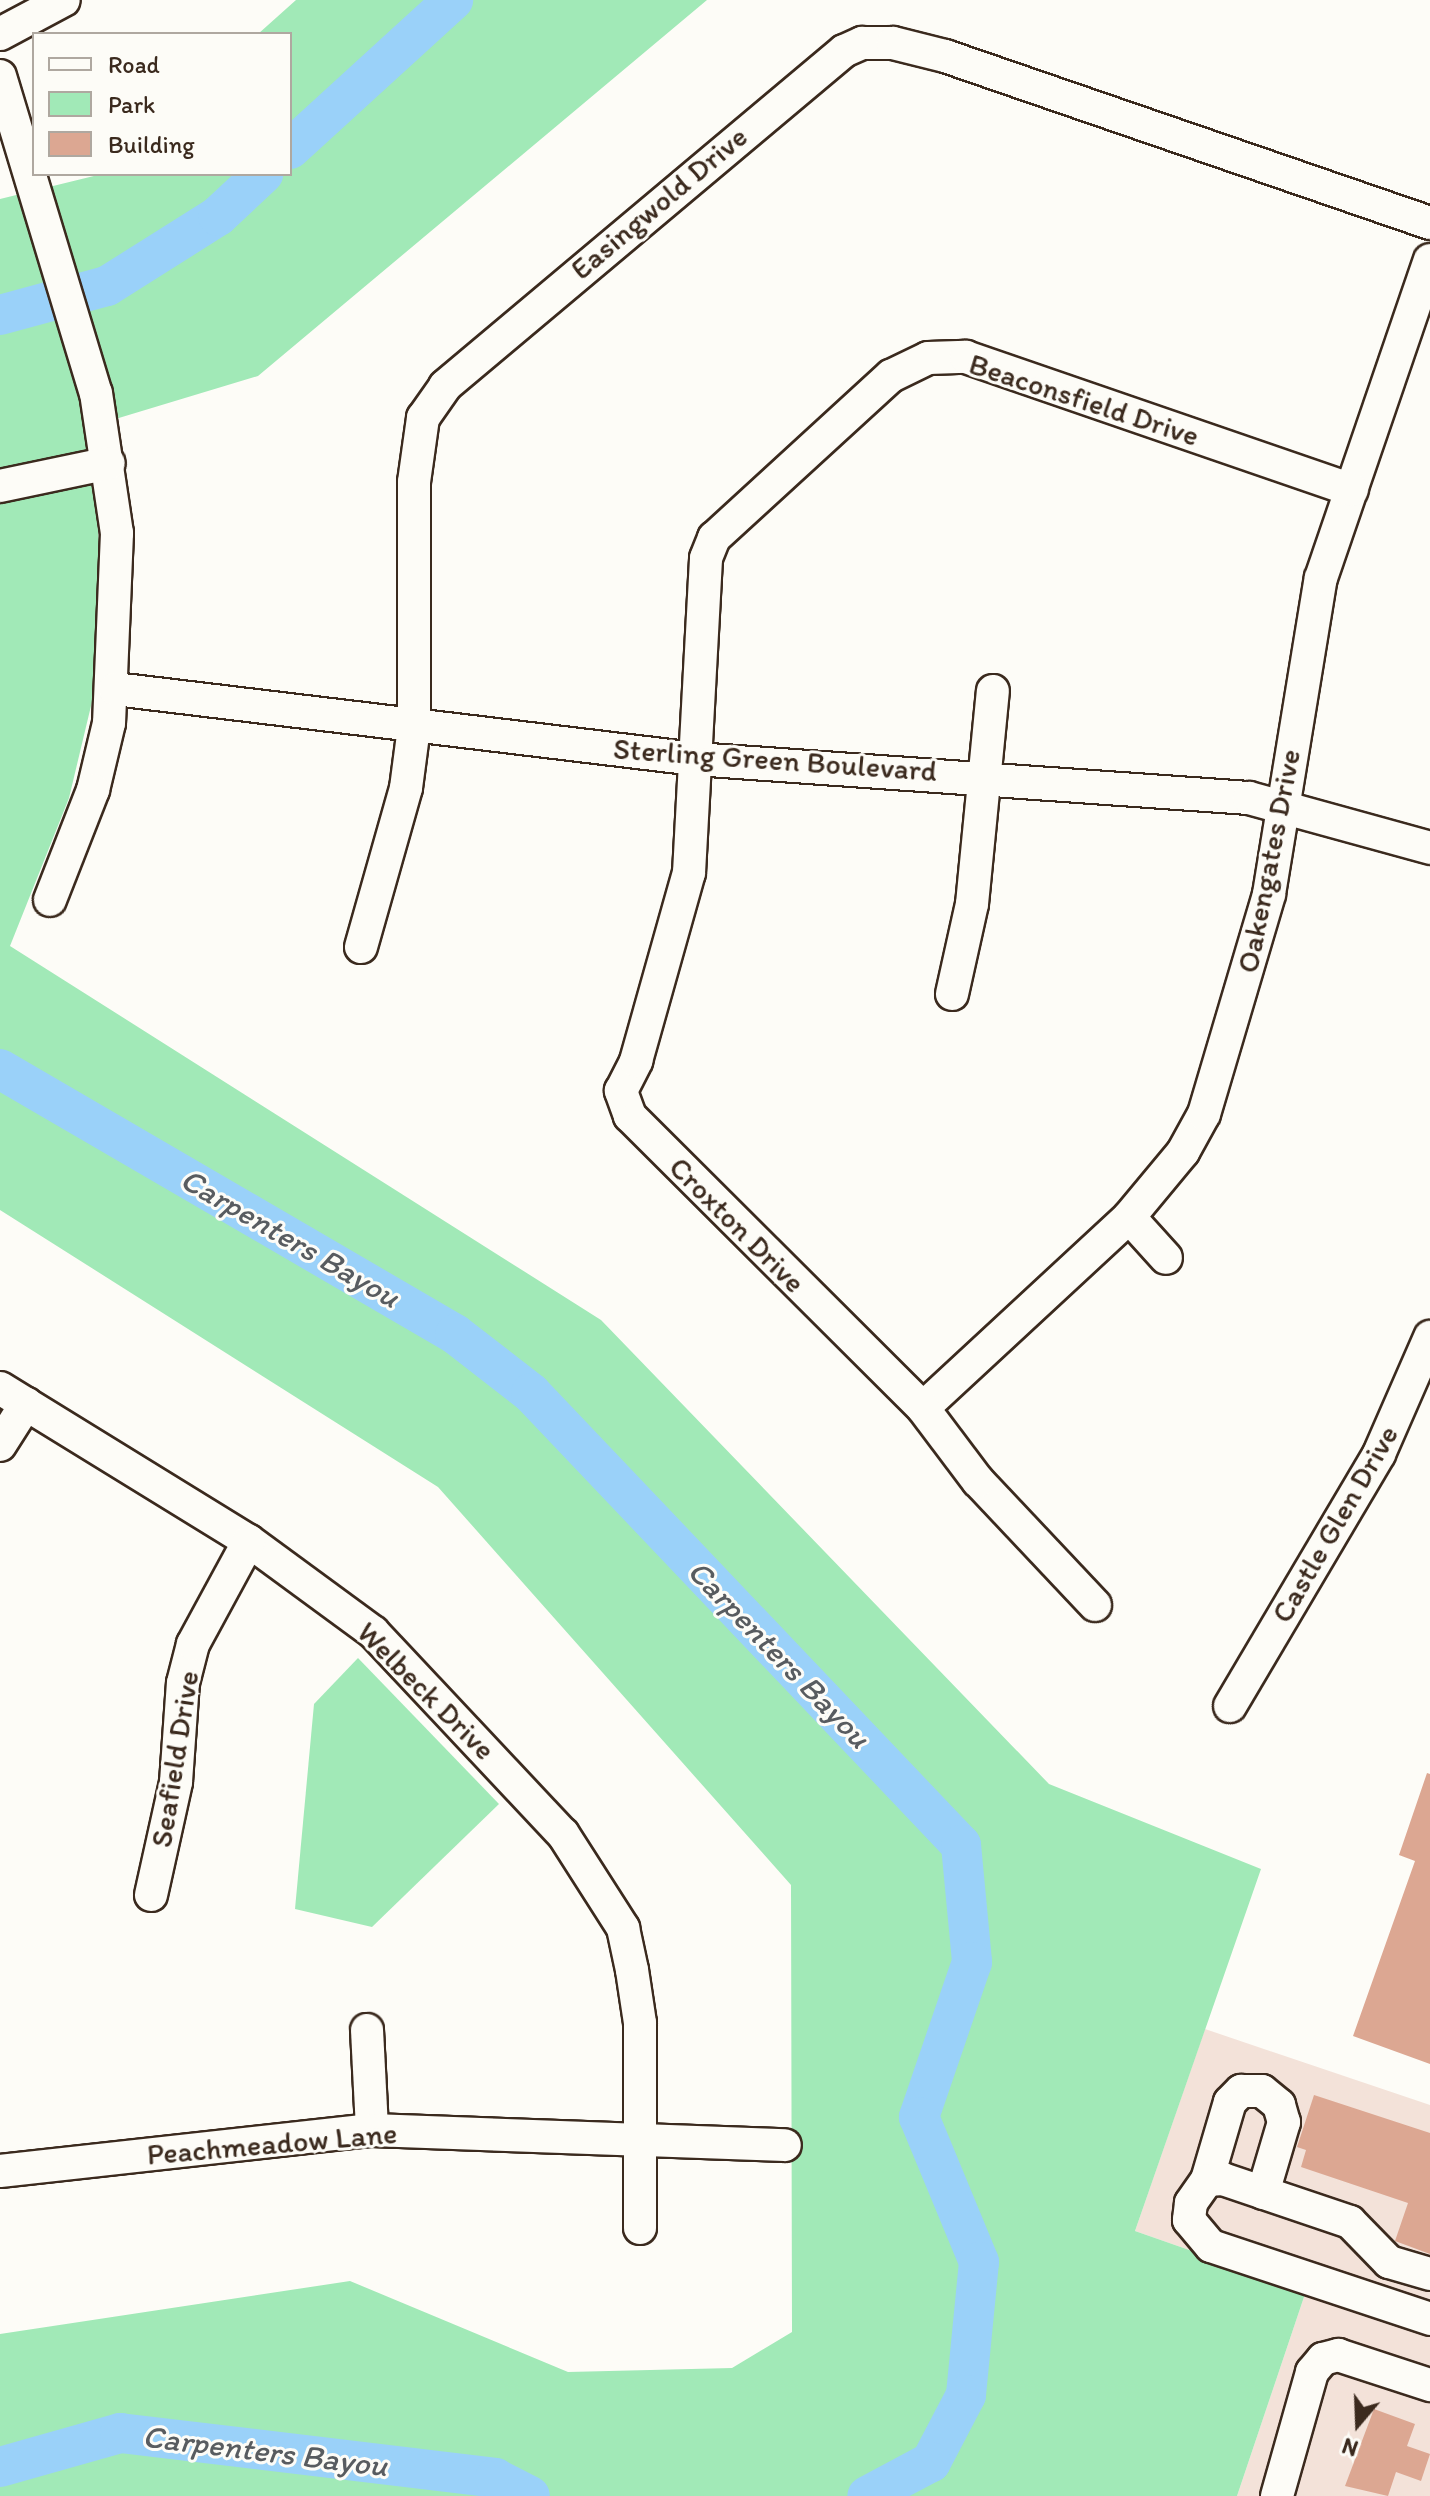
<!DOCTYPE html>
<html>
<head>
<meta charset="utf-8">
<style>
	body { margin:0 }
	#map { position:relative; width:1430px; height:2496px; overflow:hidden; background:#fdfcf7; font-family:Itim,sans-serif }
	div>[style] { position:absolute }
	.built>* { inset:0; background:#f3e2d9 }
	.green>* { inset:0; background:#a1e9b7 }
	.river>* { height:40px; margin:-20px; padding:0 20px; transform-origin:20px; border-radius:20px; background:#9ad1f9 }
	.building>* { inset:0; background:#dca792 }
	.roads { filter:drop-shadow(2px 0 #3b2a1e) drop-shadow(-2px 0 #3b2a1e) drop-shadow(0 2px #3b2a1e) drop-shadow(0 -2px #3b2a1e) }
	.minor>* { height:32px; margin:-16px; padding:0 16px; transform-origin:16px; border-radius:16px; background:#fdfcf7 }
	span { translate:-50% -50%; white-space:nowrap; text-align:center; line-height:1.15; -webkit-text-stroke:6px #fdfcf7; paint-order:stroke }
	.street-label { font-size:30px; color:#3b2a1e }
	.water-label { font-size:32px; color:#585c60; font-style:italic }
	.legend { position:absolute; left:32px; top:32px; width:260px; height:144px; box-sizing:border-box; background:#fdfcf7; border:2px solid #afa8a0; margin:0; padding:10px 14px; list-style:none; font-size:24px; color:#3b2a1e }
	.legend li { display:flex; align-items:center; gap:16px; height:40px }
	.legend b { width:40px; border:2px solid #afa8a0 }
	.north { position:absolute; left:1318px; top:2384px; width:80px; height:80px; -webkit-text-stroke:6px #fdfcf7; paint-order:stroke; rotate:199deg; font-size:22px; font-weight:700; line-height:32px; text-align:center; color:#3b2a1e }
	.north::after { content:''; display:block; margin:auto; width:28px; height:36px; background:#3b2a1e; clip-path:polygon(50% 0,100% 100%,50% 72%,0 100%) }
</style>
</head>
<body>
<div id="map">
	<div class="built">
		<div style="clip-path:polygon(1205px 2029px,1430px 2105px,1430px 2496px,1237px 2496px,1306px 2291px,1135px 2231px)"></div>
	</div>
	<div class="green">
		<div style="clip-path:polygon(296px 0,707px 0,258px 376px,89px 427px,104px 600px,96px 685px,69px 798px,10px 946px,601px 1320px,1049px 1784px,1261px 1869px,1135px 2231px,1306px 2291px,1237px 2496px,0 2496px,0 2334px,350px 2281px,568px 2372px,732px 2368px,792px 2332px,791px 1885px,438px 1487px,0 1210px,0 199px,102px 174px,290px 174px,290px 34px,258px 34px)"></div>
		<div style="clip-path:polygon(358px 1658px,499px 1804px,372px 1927px,295px 1909px,314px 1704px)"></div>
	</div>
	<div class="river">
		<div style="left:290px;top:149px;width:221px;rotate:-42.4deg"></div>
		<div style="left:0;top:315px;width:111px;rotate:-15.2deg"></div>
		<div style="left:107px;top:286px;width:131px;rotate:-32.2deg"></div>
		<div style="left:218px;top:216px;width:62px;rotate:-43deg"></div>
		<div style="left:0;top:1069px;width:527px;rotate:30.22deg"></div>
		<div style="left:455px;top:1334px;width:96px;rotate:37.8deg"></div>
		<div style="left:531px;top:1393px;width:624px;rotate:46.43deg"></div>
		<div style="left:961px;top:1845px;width:118px;rotate:84.6deg"></div>
		<div style="left:972px;top:1962px;width:164px;rotate:108.9deg"></div>
		<div style="left:919px;top:2117px;width:157px;rotate:67.5deg"></div>
		<div style="left:979px;top:2262px;width:134px;rotate:95.6deg"></div>
		<div style="left:966px;top:2395px;width:76px;rotate:117.6deg"></div>
		<div style="left:931px;top:2462px;width:72px;rotate:152deg"></div>
		<div style="left:0;top:2467px;width:125px;rotate:-15.8deg"></div>
		<div style="left:120px;top:2433px;width:378px;rotate:6.8deg"></div>
		<div style="left:495px;top:2478px;width:39px;rotate:27deg"></div>
	</div>
	<div class="building">
		<div style="clip-path:polygon(1427px 1773px,1430px 1774px,1430px 2064px,1353px 2036px,1415px 1861px,1399px 1855px)"></div>
		<div style="clip-path:polygon(1314px 2095px,1430px 2133px,1430px 2254px,1395px 2241px,1408px 2203px,1301px 2167px,1306px 2150px,1297px 2147px)"></div>
		<div style="clip-path:polygon(1374px 2409px,1415px 2424px,1407px 2446px,1430px 2454px,1421px 2481px,1396px 2472px,1388px 2496px,1345px 2486px)"></div>
	</div>
	<div class="roads">
		<div class="minor">
			<div style="left:0;top:34px;width:72px;rotate:-28deg"></div>
			<div style="left:0;top:76px;width:331px;rotate:73.2deg"></div>
			<div style="left:96px;top:393px;width:142px;rotate:81.5deg"></div>
			<div style="left:117px;top:533px;width:190px;rotate:92.4deg"></div>
			<div style="left:109px;top:723px;width:69px;rotate:103.4deg"></div>
			<div style="left:93px;top:790px;width:118px;rotate:111.4deg"></div>
			<div style="left:0;top:486px;width:111px;rotate:-11.9deg"></div>
			<div style="left:115px;top:689px;width:584px;rotate:6.88deg"></div>
			<div style="left:695px;top:759px;width:555px;rotate:4.03deg"></div>
			<div style="left:1249px;top:798px;width:188px;rotate:15.4deg"></div>
			<div style="left:361px;top:947px;width:165px;rotate:-74.2deg"></div>
			<div style="left:406px;top:788px;width:62px;rotate:-82.5deg"></div>
			<div style="left:414px;top:727px;width:245px;rotate:-90deg"></div>
			<div style="left:414px;top:482px;width:65px;rotate:-82deg"></div>
			<div style="left:423px;top:418px;width:39px;rotate:-55deg"></div>
			<div style="left:445px;top:386px;width:521px;rotate:-40.02deg"></div>
			<div style="left:844px;top:51px;width:20px;rotate:-24deg"></div>
			<div style="left:862px;top:43px;width:31px"></div>
			<div style="left:893px;top:43px;width:54px;rotate:14deg"></div>
			<div style="left:945px;top:56px;width:513px;rotate:19deg"></div>
			<div style="left:952px;top:994px;width:92px;rotate:-77.5deg"></div>
			<div style="left:972px;top:904px;width:214px;rotate:-84.4deg"></div>
			<div style="left:1129px;top:1217px;width:55px;rotate:47.9deg"></div>
			<div style="left:0;top:1388px;width:292px;rotate:31.6deg"></div>
			<div style="left:249px;top:1541px;width:154px;rotate:36.3deg"></div>
			<div style="left:373px;top:1632px;width:277px;rotate:46.8deg"></div>
			<div style="left:563px;top:1834px;width:112px;rotate:57.4deg"></div>
			<div style="left:623px;top:1928px;width:43px;rotate:77.9deg"></div>
			<div style="left:632px;top:1970px;width:54px;rotate:81.4deg"></div>
			<div style="left:640px;top:2023px;width:205px;rotate:90deg"></div>
			<div style="left:923px;top:1408px;width:281px;rotate:-42.8deg"></div>
			<div style="left:1129px;top:1217px;width:85px;rotate:-50.3deg"></div>
			<div style="left:1183px;top:1152px;width:43px;rotate:-61.1deg"></div>
			<div style="left:1204px;top:1114px;width:229px;rotate:-73.5deg"></div>
			<div style="left:1269px;top:894px;width:320px;rotate:-80.7deg"></div>
			<div style="left:1321px;top:578px;width:336px;rotate:-71.1deg"></div>
			<div style="left:0;top:1445px;width:49px;rotate:-57.6deg"></div>
			<div style="left:1095px;top:1605px;width:170px;rotate:-133.3deg"></div>
			<div style="left:978px;top:1481px;width:91px;rotate:-127deg"></div>
			<div style="left:923px;top:1408px;width:414px;rotate:-135.1deg"></div>
			<div style="left:630px;top:1116px;width:27px;rotate:-110deg"></div>
			<div style="left:621px;top:1091px;width:34px;rotate:-63deg"></div>
			<div style="left:636px;top:1061px;width:195px;rotate:-74.3deg"></div>
			<div style="left:689px;top:873px;width:315px;rotate:-86.9deg"></div>
			<div style="left:706px;top:558px;width:22px;rotate:-68deg"></div>
			<div style="left:714px;top:538px;width:240px;rotate:-42.5deg"></div>
			<div style="left:891px;top:376px;width:41px;rotate:-25.9deg"></div>
			<div style="left:928px;top:358px;width:38px;rotate:-2deg"></div>
			<div style="left:966px;top:357px;width:408px;rotate:19deg"></div>
			<div style="left:1230px;top:1706px;width:293px;rotate:-59.4deg"></div>
			<div style="left:1379px;top:1454px;width:128px;rotate:-66.4deg"></div>
			<div style="left:151px;top:1895px;width:116px;rotate:-77.5deg"></div>
			<div style="left:176px;top:1782px;width:99px;rotate:-86deg"></div>
			<div style="left:183px;top:1683px;width:40px;rotate:-75.6deg"></div>
			<div style="left:193px;top:1644px;width:117px;rotate:-61.5deg"></div>
			<div style="left:367px;top:2030px;width:100px;rotate:87.1deg"></div>
			<div style="left:0;top:2171px;width:374px;rotate:-6.3deg"></div>
			<div style="left:372px;top:2130px;width:413px;rotate:2.1deg"></div>
			<div style="left:1207px;top:2180px;width:81px;rotate:-73.6deg"></div>
			<div style="left:1230px;top:2102px;width:16px;rotate:-45deg"></div>
			<div style="left:1241px;top:2091px;width:21px"></div>
			<div style="left:1262px;top:2091px;width:22px;rotate:39deg"></div>
			<div style="left:1279px;top:2105px;width:18px;rotate:74deg"></div>
			<div style="left:1284px;top:2122px;width:74px;rotate:106.5deg"></div>
			<div style="left:1430px;top:2274px;width:43px;rotate:-163.7deg"></div>
			<div style="left:1389px;top:2262px;width:56px;rotate:-134.3deg"></div>
			<div style="left:1350px;top:2222px;width:134px;rotate:-161.3deg"></div>
			<div style="left:1223px;top:2179px;width:16px;rotate:176deg"></div>
			<div style="left:1207px;top:2180px;width:28px;rotate:125deg"></div>
			<div style="left:1191px;top:2203px;width:17px;rotate:97deg"></div>
			<div style="left:1189px;top:2220px;width:34px;rotate:50deg"></div>
			<div style="left:1211px;top:2246px;width:231px;rotate:18.4deg"></div>
			<div style="left:1277px;top:2496px;width:129px;rotate:-74.2deg"></div>
			<div style="left:1312px;top:2372px;width:17px;rotate:-50deg"></div>
			<div style="left:1323px;top:2359px;width:16px;rotate:-15deg"></div>
			<div style="left:1338px;top:2355px;width:97px;rotate:18.1deg"></div>
		</div>
	</div>
	<div class="street-label">
		<span style="left:659px;top:203px;rotate:-40deg">Easingwold Drive</span>
		<span style="left:1084px;top:400px;rotate:18deg">Beaconsfield Drive</span>
		<span style="left:775px;top:760px;rotate:4deg">Sterling Green Boulevard</span>
		<span style="left:1269px;top:861px;rotate:-79deg">Oakengates Drive</span>
		<span style="left:737px;top:1225px;rotate:45deg">Croxton Drive</span>
		<span style="left:1335px;top:1524px;rotate:-60deg">Castle Glen Drive</span>
		<span style="left:426px;top:1691px;rotate:45deg">Welbeck Drive</span>
		<span style="left:175px;top:1759px;rotate:-81deg">Seafield Drive</span>
		<span style="left:272px;top:2144px;rotate:-5deg">Peachmeadow Lane</span>
	</div>
	<div class="water-label">
		<span style="left:290px;top:1238px;rotate:30deg">Carpenters Bayou</span>
		<span style="left:779px;top:1654px;rotate:46deg">Carpenters Bayou</span>
		<span style="left:265px;top:2451px;rotate:7deg">Carpenters Bayou</span>
	</div>
	<ul class="legend">
	<li><b style="height:10px;background:#fdfcf7"></b>Road</li>
	<li><b style="height:22px;background:#a1e9b7"></b>Park</li>
	<li><b style="height:22px;background:#dca792"></b>Building</li>
	</ul>
	<div class="north">N</div>
</div>
</body>
</html>
